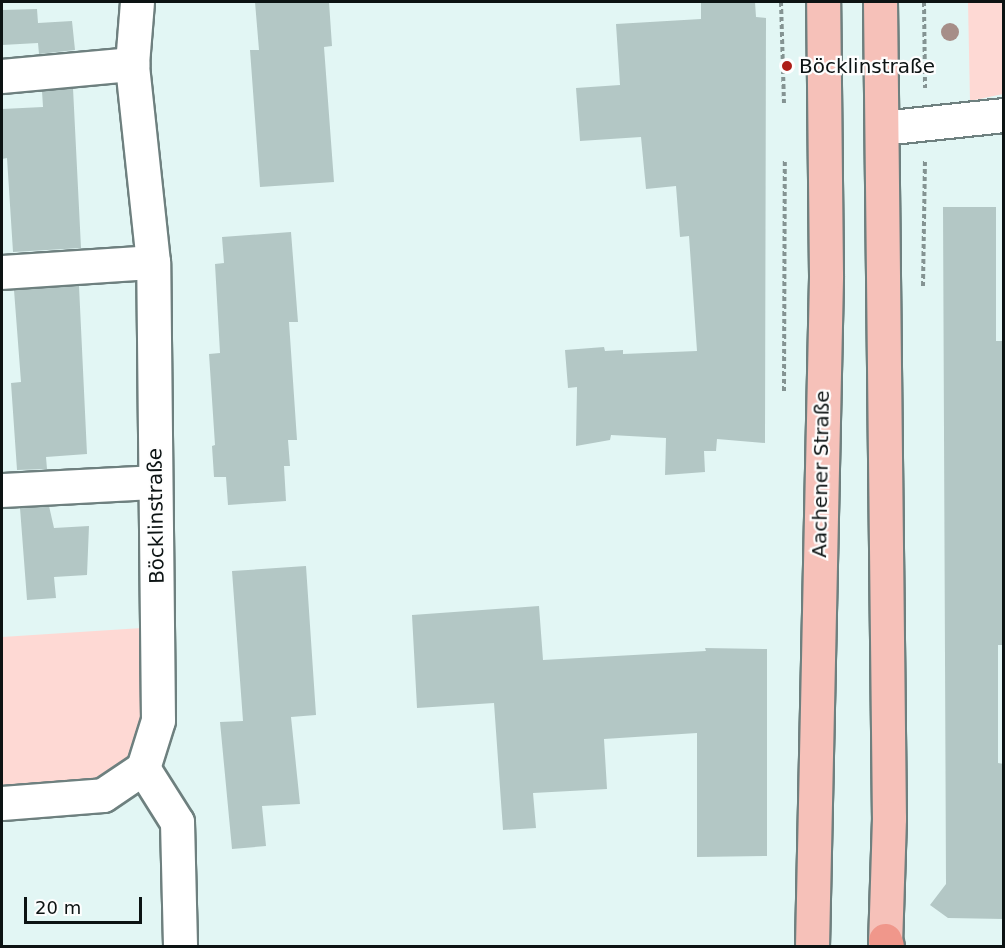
<!DOCTYPE html>
<html>
<head>
<meta charset="utf-8">
<style>
	body { margin:0 }
	#map { position:relative; width:1005px; height:948px; overflow:hidden; background:#e2f6f4; font-family:"DejaVu Sans",sans-serif }
	div>[style] { position:absolute }
	.green>* { inset:0; background:#fed9d4 }
	.building>* { inset:0; background:#b3c7c5 }
	.path>* { height:4px; margin-top:-2px; transform-origin:0; background:repeating-linear-gradient(90deg,#849392 0 4.5px,transparent 0 7.5px) }
	.roads { filter:drop-shadow(2px 0 #6e807f) drop-shadow(-2px 0 #6e807f) drop-shadow(0 2px #6e807f) drop-shadow(0 -2px #6e807f) }
	.minor>* { height:33px; margin:-16.5px; padding:0 16.5px; transform-origin:16.5px; border-radius:16.5px; background:#fff }
	.major>* { height:33px; margin:-16.5px; padding:0 16.5px; transform-origin:16.5px; border-radius:16.5px; background:#f6c1b9 }
	.highway>* { height:33px; margin:-16.5px; padding:0 16.5px; transform-origin:16.5px; border-radius:16.5px; background:#f0978b }
	.trees>* { width:18px; height:18px; margin:-9px; border-radius:50%; background:#a68e88 }
	.dots>* { width:16px; height:16px; translate:-50% -50%; box-sizing:border-box; border:3px solid #fefefe; border-radius:50% }
	span { translate:-50% -50%; white-space:nowrap; text-align:center; line-height:1.15; -webkit-text-stroke:4.5px #fefefe; paint-order:stroke }
	.poi-label { font-size:20px; color:#0c1313 }
	.left { translate:0 -50%; text-align:left }
	.street-label { font-size:20px; color:#0c1313 }
	.frame { position:absolute; inset:0; border:3px solid #0c1313; pointer-events:none }
	.scale { position:absolute; left:24px; top:897px; width:118px; height:27px; box-sizing:border-box; border:3px solid #0c1313; border-top:0; padding-left:8px; font-size:18px; line-height:21px; white-space:nowrap; color:#0c1313; -webkit-text-stroke:4px #fefefe; paint-order:stroke }
</style>
</head>
<body>
<div id="map">
	<div class="green">
		<div style="clip-path:polygon(968px 2px,1004px 2px,1003px 94px,970px 101px)"></div>
		<div style="clip-path:polygon(142px 628px,143px 723px,131px 756px,97px 785px,2px 794px,2px 637px)"></div>
	</div>
	<div class="building">
		<div style="clip-path:polygon(255px 2px,329px 2px,332px 46px,324px 47px,334px 182px,260px 187px,250px 50px,259px 50px)"></div>
		<div style="clip-path:polygon(701px 2px,755px 2px,756px 17px,766px 18px,765px 443px,717px 439px,716px 451px,704px 451px,705px 472px,665px 475px,666px 438px,611px 435px,610px 440px,576px 446px,577px 387px,568px 388px,565px 350px,604px 347px,605px 351px,623px 350px,623px 354px,697px 351px,689px 236px,680px 237px,676px 186px,646px 189px,641px 137px,580px 141px,576px 88px,620px 85px,616px 24px,701px 19px)"></div>
		<div style="clip-path:polygon(37px 9px,38px 23px,72px 21px,75px 50px,39px 54px,38px 43px,2px 45px,2px 10px)"></div>
		<div style="clip-path:polygon(73px 88px,81px 248px,13px 252px,7px 158px,2px 159px,2px 109px,43px 107px,42px 91px)"></div>
		<div style="clip-path:polygon(943px 207px,996px 207px,996px 341px,1004px 341px,1004px 645px,998px 645px,998px 763px,1004px 764px,1004px 919px,948px 918px,930px 905px,946px 884px)"></div>
		<div style="clip-path:polygon(291px 232px,298px 322px,289px 322px,297px 440px,288px 440px,290px 466px,284px 466px,286px 501px,228px 505px,226px 477px,214px 477px,212px 446px,215px 445px,209px 354px,220px 353px,215px 264px,224px 263px,222px 237px)"></div>
		<div style="clip-path:polygon(79px 286px,87px 454px,46px 457px,47px 469px,17px 470px,11px 383px,21px 382px,14px 290px)"></div>
		<div style="clip-path:polygon(49px 506px,54px 528px,89px 526px,87px 575px,54px 577px,56px 598px,27px 600px,20px 508px)"></div>
		<div style="clip-path:polygon(306px 566px,316px 715px,291px 717px,300px 804px,262px 806px,266px 846px,232px 849px,220px 722px,243px 721px,232px 571px)"></div>
		<div style="clip-path:polygon(539px 606px,543px 660px,706px 651px,705px 648px,767px 649px,767px 856px,697px 857px,697px 733px,604px 739px,607px 789px,533px 793px,536px 828px,503px 830px,494px 703px,417px 708px,412px 615px)"></div>
	</div>
	<div class="path">
		<div style="left:781px;top:2px;width:101px;rotate:88.3deg"></div>
		<div style="left:924px;top:2px;width:86px;rotate:89.3deg"></div>
		<div style="left:923px;top:286px;width:125px;rotate:-89.1deg"></div>
		<div style="left:784px;top:391px;width:230px;rotate:-89.8deg"></div>
	</div>
	<div class="roads">
		<div class="minor">
			<div style="left:2px;top:76px;width:131px;rotate:-5.3deg"></div>
			<div style="left:882px;top:128px;width:123px;rotate:-6.1deg"></div>
			<div style="left:2px;top:272px;width:151px;rotate:-3.8deg"></div>
			<div style="left:2px;top:490px;width:153px;rotate:-3deg"></div>
			<div style="left:143px;top:768px;width:64px;rotate:57.8deg"></div>
			<div style="left:177px;top:822px;width:124px;rotate:88.6deg"></div>
			<div style="left:2px;top:803px;width:101px;rotate:-4.5deg"></div>
			<div style="left:103px;top:795px;width:48px;rotate:-34deg"></div>
			<div style="left:143px;top:768px;width:50px;rotate:-72.6deg"></div>
			<div style="left:158px;top:720px;width:458px;rotate:-90.6deg"></div>
			<div style="left:153px;top:262px;width:199px;rotate:-96.1deg"></div>
			<div style="left:132px;top:64px;width:62px;rotate:-85.4deg"></div>
		</div>
		<div class="major">
			<div style="left:880px;top:2px;width:816px;rotate:89.37deg"></div>
			<div style="left:889px;top:818px;width:128px;rotate:91.8deg"></div>
			<div style="left:812px;top:946px;width:671px;rotate:-88.8deg"></div>
			<div style="left:826px;top:275px;width:273px;rotate:-90.6deg"></div>
		</div>
		<div class="highway">
			<div style="left:885px;top:940px;width:6px;rotate:72deg"></div>
		</div>
	</div>
	<div class="trees">
		<div style="left:950px;top:32px"></div>
	</div>
	<div class="dots">
		<div style="left:787px;top:66px;background:#ae1e18"></div>
	</div>
	<div class="poi-label">
		<span class="left" style="left:799px;top:66px">Böcklinstraße</span>
	</div>
	<div class="street-label">
		<span style="left:821px;top:474px;rotate:-89deg">Aachener Straße</span>
		<span style="left:156px;top:516px;rotate:-91deg">Böcklinstraße</span>
	</div>
	<div class="frame"></div>
	<div class="scale">20 m</div>
</div>
</body>
</html>
